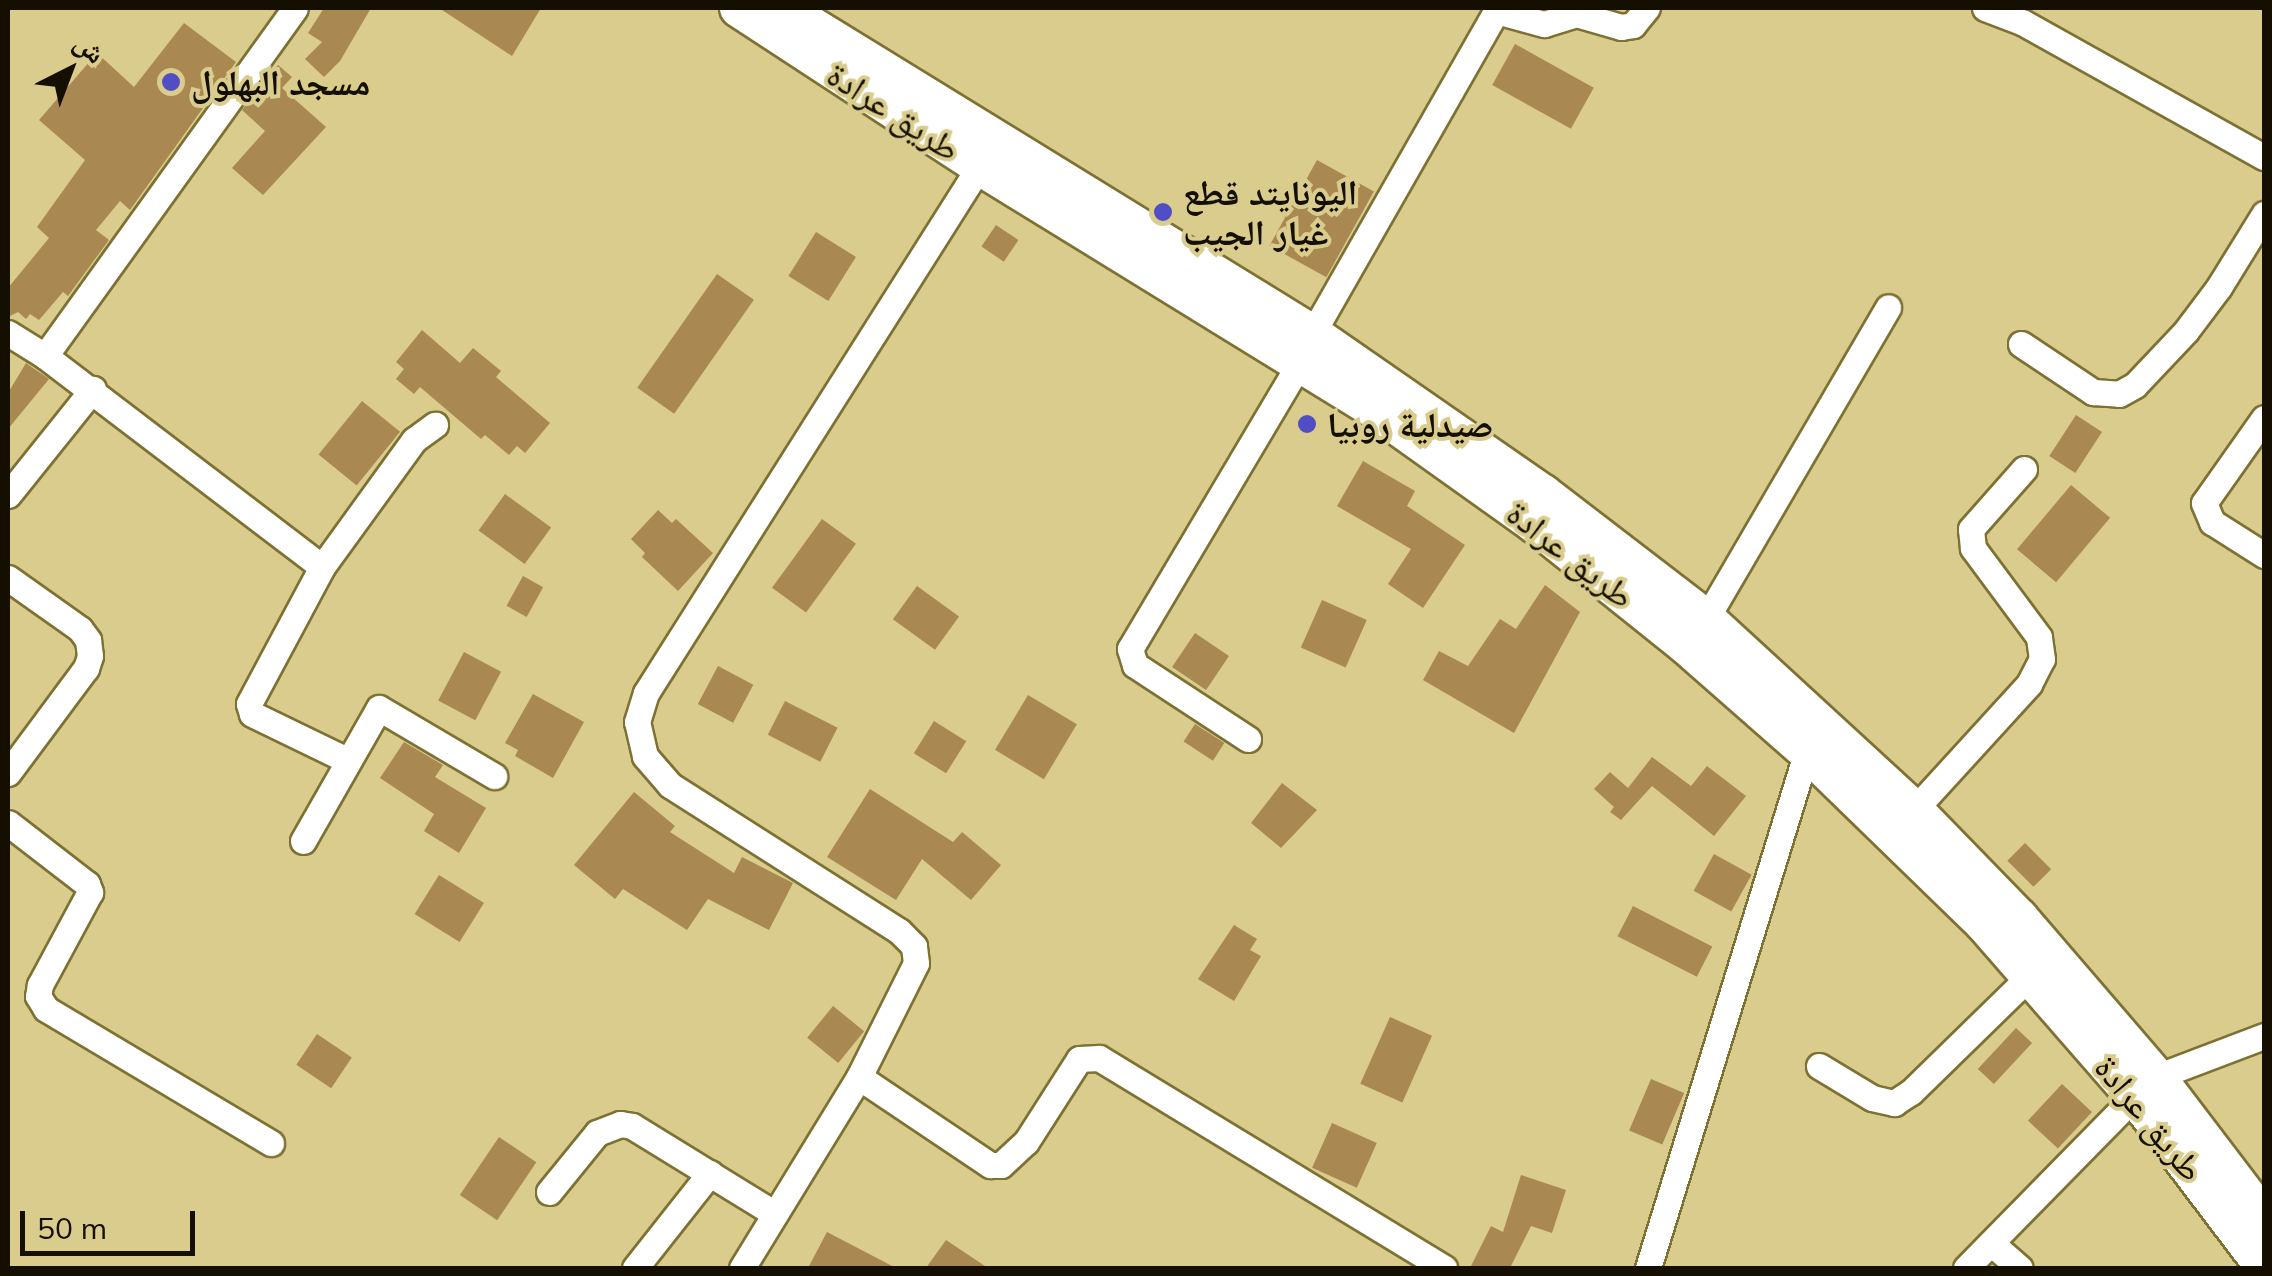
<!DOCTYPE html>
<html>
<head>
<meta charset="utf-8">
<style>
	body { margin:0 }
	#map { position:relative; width:2272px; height:1276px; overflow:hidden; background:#d9cc8c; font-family:Mulish,"Noto Naskh Arabic",sans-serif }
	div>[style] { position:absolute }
	.building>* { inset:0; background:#aa8851; transform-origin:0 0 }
	.roads { filter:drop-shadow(2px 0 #7d7133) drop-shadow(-2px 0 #7d7133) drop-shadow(0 2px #7d7133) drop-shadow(0 -2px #7d7133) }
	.minor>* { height:25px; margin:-12.5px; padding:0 12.5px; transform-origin:12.5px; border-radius:12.5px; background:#fff }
	.primary>* { height:38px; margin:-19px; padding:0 19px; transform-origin:19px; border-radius:19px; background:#fff }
	.dots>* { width:28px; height:28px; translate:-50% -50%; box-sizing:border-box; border:5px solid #d9cc8c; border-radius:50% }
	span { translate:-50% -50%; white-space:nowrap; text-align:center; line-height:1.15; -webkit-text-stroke:8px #d9cc8c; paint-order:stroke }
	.poi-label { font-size:35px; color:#140f00; font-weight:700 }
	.left { translate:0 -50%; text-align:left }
	.street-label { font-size:35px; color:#140f00 }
	.frame { position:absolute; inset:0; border:10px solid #140f00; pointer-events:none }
	.north { position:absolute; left:20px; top:20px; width:100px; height:100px; -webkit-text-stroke:8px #d9cc8c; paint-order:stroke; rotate:42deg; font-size:28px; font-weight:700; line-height:40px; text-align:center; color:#140f00 }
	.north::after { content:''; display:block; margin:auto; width:35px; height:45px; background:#140f00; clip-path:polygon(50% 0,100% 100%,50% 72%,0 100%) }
	.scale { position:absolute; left:20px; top:1211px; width:175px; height:45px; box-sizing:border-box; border:5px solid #140f00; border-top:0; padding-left:12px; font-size:30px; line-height:35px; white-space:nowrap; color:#140f00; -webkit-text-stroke:8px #d9cc8c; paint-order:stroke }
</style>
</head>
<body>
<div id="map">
	<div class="building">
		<div style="clip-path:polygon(324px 8px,371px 8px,340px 61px,324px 77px,305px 59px,322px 42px,308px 33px)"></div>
		<div style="clip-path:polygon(439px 8px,541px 8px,512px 56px)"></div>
		<div style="clip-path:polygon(184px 23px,236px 62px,130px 210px,120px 201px,96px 230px,109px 240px,68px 296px,63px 292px,39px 320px,30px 314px,26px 319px,18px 312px,8px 317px,8px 288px,49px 238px,37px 227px,85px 160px,39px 120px,97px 53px,134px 87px)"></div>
		<div style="left:1515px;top:44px;width:90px;height:47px;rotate:29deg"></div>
		<div style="clip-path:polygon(278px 65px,292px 77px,282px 88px,326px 127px,263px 195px,232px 168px,265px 131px,242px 110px)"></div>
		<div style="left:1317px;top:160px;width:65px;height:98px;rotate:29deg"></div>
		<div style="left:996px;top:225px;width:27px;height:26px;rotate:34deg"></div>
		<div style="left:816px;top:232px;width:47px;height:52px;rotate:32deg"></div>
		<div style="left:717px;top:274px;width:45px;height:139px;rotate:35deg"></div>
		<div style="clip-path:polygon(422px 330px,460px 363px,473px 348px,501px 371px,496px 377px,550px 423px,525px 453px,517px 446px,509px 455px,485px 435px,481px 439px,420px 387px,414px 394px,396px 379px,404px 369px,396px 362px)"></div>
		<div style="clip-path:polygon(26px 363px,49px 379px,8px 429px,8px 393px)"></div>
		<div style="left:362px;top:401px;width:49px;height:69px;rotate:39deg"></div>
		<div style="left:2076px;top:415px;width:31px;height:49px;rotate:33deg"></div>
		<div style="clip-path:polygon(1363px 461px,1415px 491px,1407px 506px,1465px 545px,1423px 608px,1388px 584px,1411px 549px,1337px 506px)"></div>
		<div style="left:2071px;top:485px;width:51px;height:84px;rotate:40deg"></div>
		<div style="left:505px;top:494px;width:57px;height:45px;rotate:36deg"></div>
		<div style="clip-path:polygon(658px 510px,672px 523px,676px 519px,713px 553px,678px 591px,642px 557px,645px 553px,631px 539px)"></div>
		<div style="left:822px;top:519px;width:42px;height:85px;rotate:36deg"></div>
		<div style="left:523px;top:576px;width:23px;height:34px;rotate:29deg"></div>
		<div style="clip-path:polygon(1545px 585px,1580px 612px,1514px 733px,1423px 680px,1439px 651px,1468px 666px,1500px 619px,1516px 629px)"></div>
		<div style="left:917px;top:586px;width:52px;height:41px;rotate:36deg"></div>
		<div style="left:1322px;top:600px;width:49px;height:52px;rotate:24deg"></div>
		<div style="left:1195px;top:633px;width:41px;height:41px;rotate:34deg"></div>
		<div style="left:464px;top:652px;width:42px;height:55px;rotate:28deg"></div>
		<div style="left:718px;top:666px;width:40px;height:43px;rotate:28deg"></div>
		<div style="clip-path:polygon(533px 694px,584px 722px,553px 778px,515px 756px,518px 750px,505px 743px)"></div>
		<div style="left:1028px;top:695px;width:57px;height:64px;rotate:31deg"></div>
		<div style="left:785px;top:701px;width:59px;height:38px;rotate:27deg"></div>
		<div style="left:934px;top:721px;width:38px;height:38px;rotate:32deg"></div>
		<div style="left:1195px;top:724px;width:35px;height:21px;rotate:33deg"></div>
		<div style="clip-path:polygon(404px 742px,443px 765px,435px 777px,486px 808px,459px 853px,424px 831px,434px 814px,380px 778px)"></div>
		<div style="clip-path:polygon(1652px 757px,1691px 786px,1707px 766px,1746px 796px,1714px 836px,1652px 786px,1621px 820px,1610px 812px,1614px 807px,1594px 789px,1610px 772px,1628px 788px)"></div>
		<div style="clip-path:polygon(1282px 783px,1317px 810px,1281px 848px,1251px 823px)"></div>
		<div style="clip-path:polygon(870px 789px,953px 842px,962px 832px,1001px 865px,971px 900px,922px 859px,896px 900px,827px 857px)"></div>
		<div style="clip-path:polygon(634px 792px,675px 826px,670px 832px,734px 873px,742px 857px,793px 883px,769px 930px,708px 899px,687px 930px,623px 889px,615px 899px,574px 865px)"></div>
		<div style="left:2025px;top:843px;width:37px;height:25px;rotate:45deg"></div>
		<div style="left:1714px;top:854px;width:43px;height:42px;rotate:29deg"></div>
		<div style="left:439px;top:875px;width:53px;height:46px;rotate:32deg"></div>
		<div style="left:1633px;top:906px;width:89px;height:34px;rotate:27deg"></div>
		<div style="clip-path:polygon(1234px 925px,1257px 939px,1250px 950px,1261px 956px,1234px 1001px,1198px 979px)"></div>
		<div style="left:833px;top:1006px;width:40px;height:41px;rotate:39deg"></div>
		<div style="left:1390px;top:1017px;width:46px;height:73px;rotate:24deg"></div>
		<div style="left:2016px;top:1028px;width:22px;height:56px;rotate:43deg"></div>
		<div style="left:317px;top:1034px;width:42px;height:37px;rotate:34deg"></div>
		<div style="left:1651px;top:1079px;width:36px;height:56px;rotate:23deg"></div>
		<div style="left:2062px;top:1084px;width:41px;height:50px;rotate:43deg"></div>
		<div style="left:1332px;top:1123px;width:49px;height:49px;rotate:24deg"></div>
		<div style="left:499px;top:1137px;width:45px;height:70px;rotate:34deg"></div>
		<div style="clip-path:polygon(1521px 1175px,1566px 1190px,1552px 1233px,1531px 1226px,1510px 1268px,1470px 1268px,1491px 1226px,1503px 1232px)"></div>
		<div style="clip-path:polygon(827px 1232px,896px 1268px,808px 1268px)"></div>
		<div style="clip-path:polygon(946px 1240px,988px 1268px,926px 1268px)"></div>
	</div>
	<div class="roads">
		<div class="minor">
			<div style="left:1985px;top:8px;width:40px;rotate:21deg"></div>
			<div style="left:2022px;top:22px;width:277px;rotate:29.2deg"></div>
			<div style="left:8px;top:333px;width:44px;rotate:31.9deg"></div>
			<div style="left:45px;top:356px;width:428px;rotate:-54.3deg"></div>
			<div style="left:1312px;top:334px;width:372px;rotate:-60.3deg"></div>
			<div style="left:1496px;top:11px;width:50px;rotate:15.2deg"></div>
			<div style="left:1544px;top:24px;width:34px;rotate:-17deg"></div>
			<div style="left:1576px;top:14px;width:47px;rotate:16.1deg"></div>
			<div style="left:1621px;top:27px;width:12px;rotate:-9deg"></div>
			<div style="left:1633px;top:25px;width:22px;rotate:-51deg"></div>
			<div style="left:2021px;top:344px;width:87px;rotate:33.7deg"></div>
			<div style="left:2093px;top:392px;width:26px;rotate:4deg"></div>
			<div style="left:2119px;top:394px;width:18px;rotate:-29deg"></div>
			<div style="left:2135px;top:385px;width:74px;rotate:-46.6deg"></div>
			<div style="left:2186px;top:331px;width:55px;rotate:-53.1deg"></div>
			<div style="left:2219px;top:287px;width:86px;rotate:-58.3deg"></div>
			<div style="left:45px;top:356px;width:348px;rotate:37.3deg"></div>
			<div style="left:322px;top:567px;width:157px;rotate:-54.1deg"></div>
			<div style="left:414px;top:440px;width:26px;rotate:-36deg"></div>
			<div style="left:2264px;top:418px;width:104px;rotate:125.2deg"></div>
			<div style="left:2204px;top:503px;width:21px;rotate:67deg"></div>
			<div style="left:2212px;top:522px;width:62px;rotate:32.4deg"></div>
			<div style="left:8px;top:495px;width:136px;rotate:-51.3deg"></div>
			<div style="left:322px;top:567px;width:155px;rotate:118.1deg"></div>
			<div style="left:249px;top:704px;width:10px;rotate:73deg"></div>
			<div style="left:252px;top:714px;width:106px;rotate:25.8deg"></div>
			<div style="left:8px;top:578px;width:88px;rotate:35.3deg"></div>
			<div style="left:80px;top:629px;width:14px;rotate:54deg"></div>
			<div style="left:88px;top:640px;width:16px;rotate:83deg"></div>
			<div style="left:90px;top:656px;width:13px;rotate:108deg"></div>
			<div style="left:86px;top:668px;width:131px;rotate:126.6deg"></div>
			<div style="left:1706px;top:619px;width:361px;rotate:-59.7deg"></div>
			<div style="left:1248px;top:739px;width:135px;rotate:-146.8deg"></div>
			<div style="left:1135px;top:665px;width:17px;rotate:-107deg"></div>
			<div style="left:1130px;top:649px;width:333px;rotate:-59.3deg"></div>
			<div style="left:1914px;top:810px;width:171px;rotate:-47.6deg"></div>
			<div style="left:2029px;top:684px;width:28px;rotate:-63deg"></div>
			<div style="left:2042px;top:659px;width:22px;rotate:-98deg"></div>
			<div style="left:2039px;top:637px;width:111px;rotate:-126.6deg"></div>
			<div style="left:1973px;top:548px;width:19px;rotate:-96deg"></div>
			<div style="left:1971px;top:529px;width:80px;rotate:-48.5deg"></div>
			<div style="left:8px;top:823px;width:100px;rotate:37.7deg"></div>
			<div style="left:87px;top:884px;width:9px;rotate:69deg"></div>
			<div style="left:90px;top:892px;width:106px;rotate:118.3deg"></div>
			<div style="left:40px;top:985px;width:11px;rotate:100deg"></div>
			<div style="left:38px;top:996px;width:15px;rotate:58deg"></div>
			<div style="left:46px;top:1009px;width:262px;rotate:30.8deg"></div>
			<div style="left:303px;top:841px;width:153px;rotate:-60.3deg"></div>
			<div style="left:379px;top:708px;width:134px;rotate:30.6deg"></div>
			<div style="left:1819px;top:1066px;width:62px;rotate:31.1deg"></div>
			<div style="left:1872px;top:1098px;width:23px;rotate:13deg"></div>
			<div style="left:1894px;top:1103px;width:20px;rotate:-33deg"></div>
			<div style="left:1911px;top:1092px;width:166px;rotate:-44.3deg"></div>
			<div style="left:859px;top:1077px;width:158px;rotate:33.9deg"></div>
			<div style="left:990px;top:1165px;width:11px"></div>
			<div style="left:1001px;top:1165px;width:34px;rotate:-43deg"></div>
			<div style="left:1026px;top:1142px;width:98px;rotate:-57.4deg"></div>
			<div style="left:1079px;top:1059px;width:20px;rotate:-3deg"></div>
			<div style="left:1099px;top:1058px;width:404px;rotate:31.3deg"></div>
			<div style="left:2156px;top:1077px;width:116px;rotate:-20.8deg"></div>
			<div style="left:549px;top:1192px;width:76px;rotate:-50.9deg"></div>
			<div style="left:597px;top:1133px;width:25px;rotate:-21deg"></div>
			<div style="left:620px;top:1124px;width:12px;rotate:9deg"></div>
			<div style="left:632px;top:1126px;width:164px;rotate:31.6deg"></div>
			<div style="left:1991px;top:1243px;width:38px;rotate:41deg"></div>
			<div style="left:635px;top:1268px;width:121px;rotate:-51.7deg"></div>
			<div style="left:742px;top:1268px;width:224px;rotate:-58.5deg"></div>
			<div style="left:859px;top:1077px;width:127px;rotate:-63.4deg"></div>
			<div style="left:916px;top:963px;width:17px;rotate:-97deg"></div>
			<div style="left:914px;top:946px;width:21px;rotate:-135deg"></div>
			<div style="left:899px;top:931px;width:272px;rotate:-147.5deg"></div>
			<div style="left:670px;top:785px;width:38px;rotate:-131deg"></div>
			<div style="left:645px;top:756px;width:35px;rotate:-103deg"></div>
			<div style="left:637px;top:722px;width:30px;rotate:-73deg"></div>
			<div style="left:646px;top:693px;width:639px;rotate:-57.65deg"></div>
			<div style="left:1648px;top:1268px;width:541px;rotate:-72.91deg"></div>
			<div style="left:1966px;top:1268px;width:241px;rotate:-45.5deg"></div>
		</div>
		<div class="primary">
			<div style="left:739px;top:8px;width:288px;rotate:33.2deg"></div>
			<div style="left:980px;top:166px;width:458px;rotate:31.6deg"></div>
			<div style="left:1370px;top:406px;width:201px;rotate:35.5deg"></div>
			<div style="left:1534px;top:523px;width:193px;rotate:38.7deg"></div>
			<div style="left:1685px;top:644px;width:162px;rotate:41.3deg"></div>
			<div style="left:1807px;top:751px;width:247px;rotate:44.2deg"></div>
			<div style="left:1984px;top:923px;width:230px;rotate:48.9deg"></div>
			<div style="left:2135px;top:1096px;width:213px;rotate:52.8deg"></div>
			<div style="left:782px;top:8px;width:622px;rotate:31.6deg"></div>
			<div style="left:1312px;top:334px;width:281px;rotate:34.7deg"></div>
			<div style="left:1543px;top:494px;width:205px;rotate:37.5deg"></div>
			<div style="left:1706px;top:619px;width:282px;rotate:42.6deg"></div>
			<div style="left:1914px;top:810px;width:151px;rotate:45.8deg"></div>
			<div style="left:2019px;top:918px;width:210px;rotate:49.3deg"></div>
			<div style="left:2156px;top:1077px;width:178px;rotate:52.7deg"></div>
		</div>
	</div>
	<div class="dots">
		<div style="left:171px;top:82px;background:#514ec5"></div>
		<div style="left:1163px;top:212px;background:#514ec5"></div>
		<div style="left:1307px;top:424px;background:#514ec5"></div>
	</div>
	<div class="poi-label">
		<span class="left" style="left:191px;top:82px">مسجد البهلول</span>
		<span class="left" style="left:1183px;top:212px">اليونايتد قطع<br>غيار الجيب</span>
		<span class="left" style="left:1327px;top:424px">صيدلية روبيا</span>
	</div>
	<div class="street-label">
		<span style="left:894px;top:111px;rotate:33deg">طريق عرادة</span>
		<span style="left:1571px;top:554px;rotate:38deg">طريق عرادة</span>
		<span style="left:2150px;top:1118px;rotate:51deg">طريق عرادة</span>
	</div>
	<div class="frame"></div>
	<div class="north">ش</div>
	<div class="scale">50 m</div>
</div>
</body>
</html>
